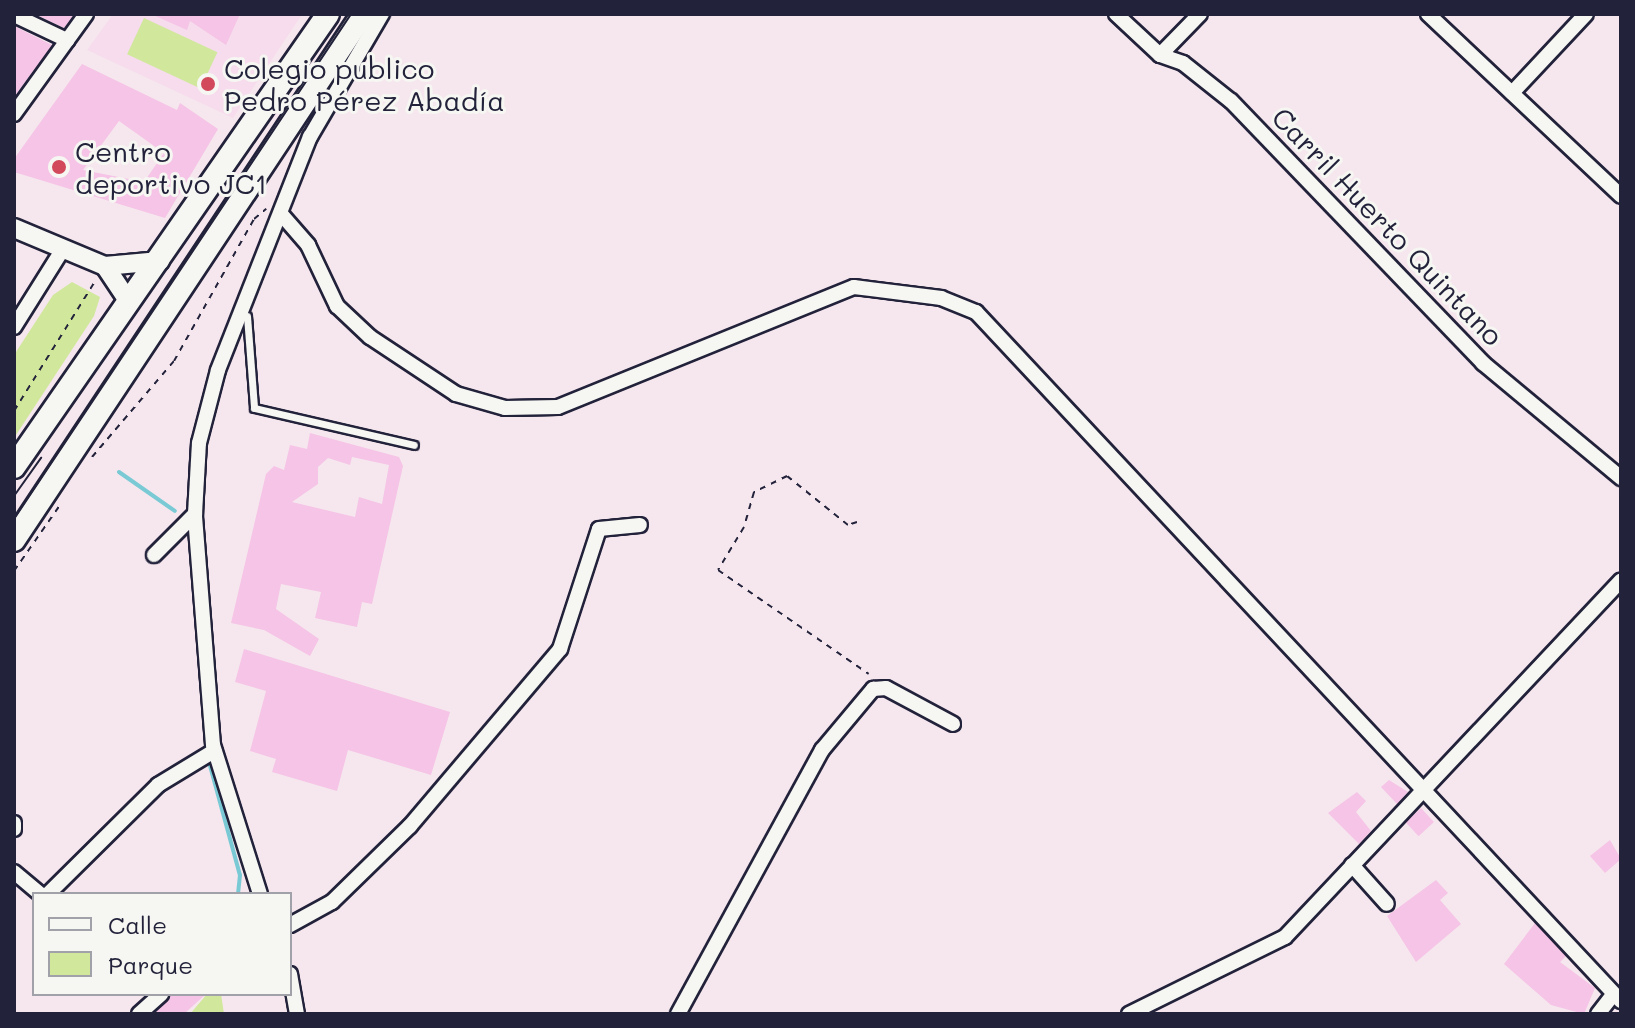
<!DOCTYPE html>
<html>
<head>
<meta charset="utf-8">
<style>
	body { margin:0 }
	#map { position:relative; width:1635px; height:1028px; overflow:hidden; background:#f6e7ee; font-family:Mali,sans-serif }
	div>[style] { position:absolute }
	.built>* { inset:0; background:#f6dcec }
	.green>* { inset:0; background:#d1e79c; transform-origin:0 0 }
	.stream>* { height:4px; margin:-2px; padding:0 2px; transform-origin:2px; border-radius:2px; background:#7acad5 }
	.building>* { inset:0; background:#f5c4e6; transform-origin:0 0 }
	.path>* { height:2px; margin-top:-1px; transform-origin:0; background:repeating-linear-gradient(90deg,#22223b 0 6px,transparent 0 12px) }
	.roads { filter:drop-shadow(2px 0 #22223b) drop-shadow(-2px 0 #22223b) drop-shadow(0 2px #22223b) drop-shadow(0 -2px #22223b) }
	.service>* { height:7px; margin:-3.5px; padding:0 3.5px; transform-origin:3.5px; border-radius:3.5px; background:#f6f6f2 }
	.minor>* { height:14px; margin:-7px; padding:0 7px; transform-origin:7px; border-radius:7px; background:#f6f6f2 }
	.tertiary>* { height:18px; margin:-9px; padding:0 9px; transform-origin:9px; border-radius:9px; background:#f6f6f2 }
	.primary>* { height:22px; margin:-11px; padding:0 11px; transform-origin:11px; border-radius:11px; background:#f6f6f2 }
	.tram>* { height:2px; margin:-1px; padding:0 1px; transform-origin:1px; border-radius:1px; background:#22223b }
	.dots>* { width:22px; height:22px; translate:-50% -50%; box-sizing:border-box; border:4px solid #f6f6f2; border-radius:50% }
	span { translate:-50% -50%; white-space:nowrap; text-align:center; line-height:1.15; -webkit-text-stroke:6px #f6f6f2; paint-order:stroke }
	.poi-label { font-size:28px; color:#22223b }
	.left { translate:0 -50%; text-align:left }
	.street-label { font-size:28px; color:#22223b }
	.frame { position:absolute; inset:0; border:16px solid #22223b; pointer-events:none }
	.legend { position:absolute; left:32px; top:892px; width:260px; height:104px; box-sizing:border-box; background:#f6f6f2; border:2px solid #a1a1a9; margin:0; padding:10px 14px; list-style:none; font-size:24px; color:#22223b }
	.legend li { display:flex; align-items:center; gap:16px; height:40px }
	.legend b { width:40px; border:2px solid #a1a1a9 }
</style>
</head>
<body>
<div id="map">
	<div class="built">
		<div style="clip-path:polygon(113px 14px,301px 14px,301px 16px,233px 118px,87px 50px)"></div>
	</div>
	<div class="green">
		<div style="left:144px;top:18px;width:81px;height:40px;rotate:25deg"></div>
		<div style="clip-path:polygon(72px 282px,100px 297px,94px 316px,14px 438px,14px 355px,53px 295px)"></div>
		<div style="clip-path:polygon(207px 994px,221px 994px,224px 1014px,190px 1014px)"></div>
	</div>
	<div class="stream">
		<div style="left:119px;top:472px;width:68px;rotate:34.9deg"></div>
		<div style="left:209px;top:762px;width:117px;rotate:74.7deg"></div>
		<div style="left:240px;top:875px;width:19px;rotate:96deg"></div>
	</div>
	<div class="building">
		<div style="clip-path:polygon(35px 14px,74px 14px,64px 28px)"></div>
		<div style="clip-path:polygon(151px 14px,240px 14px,226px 45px,190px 21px,187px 30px)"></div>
		<div style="clip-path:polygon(14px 26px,52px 45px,14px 97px)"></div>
		<div style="clip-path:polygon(evenodd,82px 64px,177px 110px,180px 103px,218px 129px,165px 218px,14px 172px,14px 159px,82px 64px,119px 121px,164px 153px,144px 182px,83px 170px,119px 121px)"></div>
		<div style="clip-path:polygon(evenodd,310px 433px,399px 457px,403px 466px,372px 604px,362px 602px,357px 627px,315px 618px,321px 592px,281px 584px,276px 609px,319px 639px,310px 656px,264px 630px,231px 623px,266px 474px,274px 466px,284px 470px,290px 445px,307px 449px,310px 433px,352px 457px,389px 465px,382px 504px,359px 497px,355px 517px,292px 502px,318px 484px,318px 467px,328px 458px,350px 465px,352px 457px)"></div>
		<div style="clip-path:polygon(244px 649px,450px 712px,431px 775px,348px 750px,337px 791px,272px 772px,276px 759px,250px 751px,266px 691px,235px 682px)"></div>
		<div style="clip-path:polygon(1389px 780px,1408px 792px,1397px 804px,1381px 787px)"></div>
		<div style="clip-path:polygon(1357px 792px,1366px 801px,1356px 812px,1371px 831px,1359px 844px,1328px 813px)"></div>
		<div style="left:1421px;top:808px;width:19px;height:21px;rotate:47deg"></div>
		<div style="clip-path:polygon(1610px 840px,1621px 859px,1605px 873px,1590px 856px)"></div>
		<div style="clip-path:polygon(1436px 880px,1448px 893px,1440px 900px,1461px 924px,1416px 962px,1387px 916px)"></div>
		<div style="clip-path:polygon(1535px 923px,1566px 956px,1560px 962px,1595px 988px,1584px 1014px,1551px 1005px,1504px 964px)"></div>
		<div style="clip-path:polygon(171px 994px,206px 994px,184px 1014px,154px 1014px)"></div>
	</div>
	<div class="path">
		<div style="left:14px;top:411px;width:155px;rotate:-58deg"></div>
		<div style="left:92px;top:457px;width:126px;rotate:-49.5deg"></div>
		<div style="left:174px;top:361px;width:163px;rotate:-60.6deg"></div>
		<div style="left:254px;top:219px;width:16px;rotate:-40deg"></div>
		<div style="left:857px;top:522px;width:9px;rotate:162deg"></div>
		<div style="left:848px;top:525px;width:78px;rotate:-141.2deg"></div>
		<div style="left:787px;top:476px;width:37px;rotate:154deg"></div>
		<div style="left:754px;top:492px;width:36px;rotate:106deg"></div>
		<div style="left:744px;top:527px;width:50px;rotate:121.2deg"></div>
		<div style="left:718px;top:570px;width:183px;rotate:34.6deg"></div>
		<div style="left:14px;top:571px;width:80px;rotate:-55.1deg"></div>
	</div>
	<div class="roads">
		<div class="service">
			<div style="left:247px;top:316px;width:92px;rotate:85.6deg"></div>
			<div style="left:254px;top:408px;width:164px;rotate:13deg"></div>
		</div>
		<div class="minor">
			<div style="left:1116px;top:14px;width:60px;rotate:43deg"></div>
			<div style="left:1160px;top:55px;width:24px;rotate:19deg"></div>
			<div style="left:1183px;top:63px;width:61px;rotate:38.4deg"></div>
			<div style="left:1231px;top:101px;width:364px;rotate:46.1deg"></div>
			<div style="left:1483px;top:363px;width:180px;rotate:39.8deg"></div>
			<div style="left:1428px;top:14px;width:265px;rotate:43.3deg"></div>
			<div style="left:14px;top:15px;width:59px;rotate:25.3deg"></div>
			<div style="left:1160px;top:55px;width:57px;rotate:-45.7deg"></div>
			<div style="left:1512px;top:93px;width:108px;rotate:-46.9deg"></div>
			<div style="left:14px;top:114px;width:123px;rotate:-54.2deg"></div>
			<div style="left:282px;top:215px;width:40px;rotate:49deg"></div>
			<div style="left:308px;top:245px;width:68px;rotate:64.6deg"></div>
			<div style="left:337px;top:306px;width:45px;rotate:43.2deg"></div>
			<div style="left:370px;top:337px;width:103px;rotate:33.5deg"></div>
			<div style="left:456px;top:394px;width:51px;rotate:15.9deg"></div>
			<div style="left:505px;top:408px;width:53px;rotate:-1.1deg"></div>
			<div style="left:558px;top:407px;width:319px;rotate:-22.1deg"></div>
			<div style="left:854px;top:287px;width:88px;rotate:7.2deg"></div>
			<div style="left:941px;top:298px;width:38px;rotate:22deg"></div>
			<div style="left:976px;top:312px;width:944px;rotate:46.89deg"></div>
			<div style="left:14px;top:327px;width:92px;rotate:-57.9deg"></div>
			<div style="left:154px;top:555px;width:58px;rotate:-45deg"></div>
			<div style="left:14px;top:823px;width:6px;rotate:90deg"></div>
			<div style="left:1352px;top:865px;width:52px;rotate:48.1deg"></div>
			<div style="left:14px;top:872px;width:34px;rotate:40deg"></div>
			<div style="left:48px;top:894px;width:155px;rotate:-44.7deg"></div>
			<div style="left:158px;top:785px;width:66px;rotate:-31.3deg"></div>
			<div style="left:260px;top:894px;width:156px;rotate:-107.5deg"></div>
			<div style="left:213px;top:745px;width:232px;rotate:-94.5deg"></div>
			<div style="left:195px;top:514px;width:71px;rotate:-86.8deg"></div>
			<div style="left:199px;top:443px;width:75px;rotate:-75.4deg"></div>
			<div style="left:218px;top:370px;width:251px;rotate:-68.5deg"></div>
			<div style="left:310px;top:137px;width:143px;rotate:-59.7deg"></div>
			<div style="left:290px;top:925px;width:48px;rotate:-28.7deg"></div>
			<div style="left:332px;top:902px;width:109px;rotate:-44.3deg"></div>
			<div style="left:410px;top:826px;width:232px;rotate:-49.7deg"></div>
			<div style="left:560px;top:649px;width:126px;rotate:-72deg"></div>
			<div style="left:599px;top:529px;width:41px;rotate:-5.6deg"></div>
			<div style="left:290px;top:974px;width:41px;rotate:80.1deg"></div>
			<div style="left:139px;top:1014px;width:30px;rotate:-42deg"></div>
			<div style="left:678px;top:1014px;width:301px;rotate:-61.4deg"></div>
			<div style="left:822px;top:750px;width:80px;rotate:-50.1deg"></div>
			<div style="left:873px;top:689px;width:13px;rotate:-4deg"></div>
			<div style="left:886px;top:688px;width:76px;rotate:28.2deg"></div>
			<div style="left:1129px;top:1014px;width:174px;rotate:-26.3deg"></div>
			<div style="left:1285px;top:937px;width:490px;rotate:-46.7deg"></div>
			<div style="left:1598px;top:1014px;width:23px;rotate:-52deg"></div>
		</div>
		<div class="tertiary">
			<div style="left:14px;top:228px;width:99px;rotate:22.7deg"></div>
			<div style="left:105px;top:266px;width:55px;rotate:-5.2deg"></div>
			<div style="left:105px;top:266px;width:43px;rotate:56.3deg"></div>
		</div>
		<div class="primary">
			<div style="left:14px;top:467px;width:551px;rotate:-55.27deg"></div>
			<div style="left:14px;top:540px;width:631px;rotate:-56.44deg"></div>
		</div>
	</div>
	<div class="tram">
		<div style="left:14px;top:496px;width:47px;rotate:-54.6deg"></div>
		<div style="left:14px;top:519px;width:607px;rotate:-56.28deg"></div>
	</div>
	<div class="dots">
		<div style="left:208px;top:84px;background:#d1495b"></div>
		<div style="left:59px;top:167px;background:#d1495b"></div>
	</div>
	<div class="poi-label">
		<span class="left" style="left:224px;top:84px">Colegio publico<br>Pedro Pérez Abadía</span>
		<span class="left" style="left:75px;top:167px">Centro<br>deportivo JC1</span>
	</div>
	<div class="street-label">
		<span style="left:1388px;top:226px;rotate:46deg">Carril Huerto Quintano</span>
	</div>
	<div class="frame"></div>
	<ul class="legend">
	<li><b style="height:10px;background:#f6f6f2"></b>Calle</li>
	<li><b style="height:22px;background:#d1e79c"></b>Parque</li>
	</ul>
</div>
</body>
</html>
